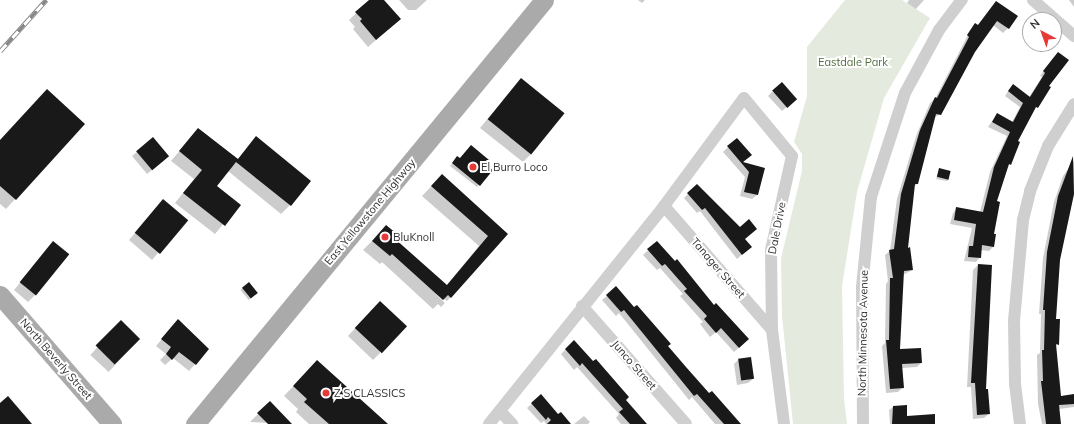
<!DOCTYPE html>
<html>
<head>
<meta charset="utf-8">
<style>
	body { margin:0 }
	#map { position:relative; width:1074px; height:424px; overflow:hidden; background:#fff; font-family:Mulish,sans-serif }
	div>[style] { position:absolute }
	.green>* { inset:0; background:#e4ebde }
	.shadow>* { inset:0; background:#0003; transform-origin:0 0 }
	.building>* { inset:0; background:#191919; transform-origin:0 0 }
	.minor>* { height:12px; margin:-6px; padding:0 6px; transform-origin:6px; border-radius:6px; background:#cfcfcf }
	.primary>* { height:19px; margin:-9.5px; padding:0 9.5px; transform-origin:9.5px; border-radius:9.5px; background:#aaa }
	.rail>* { height:4.5px; margin-top:-2.25px; transform-origin:0; background:repeating-linear-gradient(90deg,#fff 0 9px,#878787 0 18px); box-sizing:border-box; border-block:1px solid #878787 }
	.dots>* { width:11px; height:11px; translate:-50% -50%; box-sizing:border-box; border:2px solid #fff; border-radius:50% }
	span { translate:-50% -50%; white-space:nowrap; text-align:center; line-height:1.15; -webkit-text-stroke:4px #fff; paint-order:stroke }
	.park-label { font-size:11px; color:#516f3e }
	.poi-label { font-size:11px; color:#323232 }
	.left { translate:0 -50%; text-align:left }
	.street-label { font-size:11px; color:#323232 }
	.north { position:absolute; left:1022px; top:12px; width:40px; height:40px; box-sizing:border-box; background:#fff; border:1px solid #adadad; border-radius:50%; rotate:319deg; font-size:11px; font-weight:700; line-height:16px; text-align:center; color:#323232 }
	.north::after { content:''; display:block; margin:auto; width:14px; height:18px; background:#e53a37; clip-path:polygon(50% 0,100% 100%,50% 72%,0 100%) }
</style>
</head>
<body>
<div id="map">
	<div class="green">
		<div style="clip-path:polygon(845px 0,902px 0,930px 18px,884px 98px,857px 192px,842px 286px,844px 399px,847px 424px,793px 424px,782px 316px,781px 258px,802px 171px,802px 154px,794px 142px,807px 96px,807px 47px)"></div>
	</div>
	<div class="shadow">
		<div style="clip-path:polygon(370px 0,380px 0,392px 26px,368px 47px,353px 29px,355px 27px,349px 20px)"></div>
		<div style="clip-path:polygon(399px 0,427px 0,416px 10px,408px 10px)"></div>
		<div style="clip-path:polygon(638px 0,645px 0,642px 3px)"></div>
		<div style="clip-path:polygon(909px 0,924px 0,916px 9px,907px 3px)"></div>
		<div style="clip-path:polygon(1069px 0,1074px 0,1074px 7px)"></div>
		<div style="clip-path:polygon(996px 2px,1008px 28px,1003px 33px,993px 25px,974px 52px,940px 114px,934px 118px,917px 184px,914px 187px,907px 249px,912px 270px,903px 275px,899px 350px,921px 363px,917px 367px,902px 368px,903px 387px,898px 392px,886px 393px,882px 346px,885px 343px,886px 284px,888px 281px,885px 255px,890px 251px,897px 199px,916px 136px,930px 103px,935px 99px,971px 29px,975px 24px,977px 26px)"></div>
		<div style="clip-path:polygon(1054px 57px,1047px 86px,1017px 142px,1019px 143px,1007px 168px,996px 202px,993px 247px,989px 251px,980px 250px,980px 257px,976px 262px,964px 261px,972px 228px,950px 224px,953px 213px,957px 208px,980px 212px,990px 172px,1007px 136px,988px 127px,997px 114px,1012px 122px,1020px 107px,1005px 96px,1009px 90px,1029px 97px,1042px 77px,1040px 76px)"></div>
		<div style="clip-path:polygon(521px 79px,532px 153px,523px 162px,480px 128px)"></div>
		<div style="clip-path:polygon(773px 91px,791px 103px,782px 111px,768px 96px)"></div>
		<div style="clip-path:polygon(84px 124px,6px 209px,0 204px,0 141px)"></div>
		<div style="clip-path:polygon(198px 129px,237px 160px,248px 147px,290px 205px,281px 214px,228px 171px,215px 186px,239px 205px,215px 234px,175px 203px,194px 179px,171px 161px)"></div>
		<div style="clip-path:polygon(728px 147px,746px 159px,742px 163px,763px 169px,757px 195px,752px 199px,740px 196px,745px 177px,723px 152px)"></div>
		<div style="clip-path:polygon(137px 152px,163px 161px,147px 174px,132px 156px)"></div>
		<div style="clip-path:polygon(455px 160px,491px 170px,477px 187px,450px 166px)"></div>
		<div style="clip-path:polygon(1074px 161px,1074px 194px,1059px 260px,1055px 320px,1058px 344px,1055px 347px,1060px 397px,1074px 395px,1074px 407px,1059px 409px,1060px 424px,1042px 424px,1038px 404px,1037px 355px,1040px 353px,1041px 314px,1039px 314px,1043px 258px,1054px 202px,1063px 176px)"></div>
		<div style="clip-path:polygon(940px 169px,949px 179px,947px 181px,936px 179px)"></div>
		<div style="clip-path:polygon(442px 175px,506px 235px,447px 301px,436px 294px,445px 303px,441px 307px,438px 304px,433px 309px,382px 262px,380px 264px,363px 250px,377px 236px,392px 238px,446px 286px,479px 246px,422px 196px)"></div>
		<div style="clip-path:polygon(688px 194px,744px 240px,746px 251px,737px 259px,700px 211px,697px 213px,684px 198px)"></div>
		<div style="clip-path:polygon(156px 208px,186px 220px,152px 260px,129px 240px)"></div>
		<div style="clip-path:polygon(657px 242px,743px 344px,734px 352px,716px 332px,710px 337px,700px 324px,703px 322px,680px 296px,683px 294px,660px 268px,657px 270px,643px 255px)"></div>
		<div style="clip-path:polygon(53px 243px,36px 294px,28px 302px,14px 290px)"></div>
		<div style="clip-path:polygon(978px 265px,984px 390px,989px 414px,984px 418px,973px 419px,971px 387px,967px 387px,973px 270px)"></div>
		<div style="left:249px;top:283px;width:13px;height:11px;rotate:51deg"></div>
		<div style="clip-path:polygon(607px 296px,667px 346px,709px 395px,740px 424px,715px 424px,692px 397px,689px 400px,619px 313px,616px 316px,602px 300px)"></div>
		<div style="clip-path:polygon(373px 309px,380px 353px,373px 360px,348px 336px)"></div>
		<div style="left:121px;top:322px;width:25px;height:45px;rotate:43deg"></div>
		<div style="clip-path:polygon(172px 327px,208px 349px,189px 371px,173px 358px,165px 365px,160px 360px,166px 354px,156px 346px)"></div>
		<div style="clip-path:polygon(574px 341px,625px 400px,646px 424px,621px 424px,616px 418px,619px 414px,577px 367px,574px 370px,561px 354px)"></div>
		<div style="clip-path:polygon(738px 360px,753px 379px,748px 383px,737px 385px,734px 364px)"></div>
		<div style="clip-path:polygon(317px 361px,382px 424px,309px 424px,296px 412px,298px 409px,284px 396px)"></div>
		<div style="clip-path:polygon(540px 396px,558px 416px,570px 424px,546px 424px,544px 421px,541px 423px,527px 408px)"></div>
		<div style="clip-path:polygon(270px 402px,290px 424px,250px 422px)"></div>
		<div style="clip-path:polygon(893px 407px,906px 417px,934px 424px,890px 424px,889px 410px)"></div>
		<div style="clip-path:polygon(584px 416px,590px 422px,588px 424px,574px 424px)"></div>
	</div>
	<div class="building">
		<div style="clip-path:polygon(369px 0,384px 0,401px 19px,376px 40px,360px 21px,362px 19px,355px 12px)"></div>
		<div style="clip-path:polygon(996px 1px,1018px 16px,1009px 29px,997px 21px,975px 52px,941px 115px,936px 114px,918px 184px,915px 184px,908px 248px,910px 247px,913px 270px,904px 271px,900px 349px,921px 348px,922px 363px,902px 364px,904px 388px,890px 389px,886px 340px,889px 340px,890px 278px,893px 278px,889px 250px,894px 249px,901px 194px,920px 130px,935px 97px,937px 98px,969px 37px,967px 35px,975px 23px,978px 25px)"></div>
		<div style="clip-path:polygon(1058px 52px,1069px 60px,1049px 86px,1051px 87px,1038px 108px,1036px 107px,1018px 141px,1020px 142px,1011px 165px,1009px 164px,997px 201px,1000px 202px,994px 234px,996px 234px,994px 247px,982px 245px,981px 258px,968px 257px,969px 246px,973px 246px,976px 224px,954px 220px,956px 207px,983px 212px,994px 167px,1010px 132px,992px 122px,997px 113px,1013px 122px,1023px 103px,1008px 91px,1013px 84px,1030px 97px,1045px 73px,1043px 71px)"></div>
		<div style="left:521px;top:78px;width:56px;height:53px;rotate:39deg"></div>
		<div style="left:782px;top:82px;width:23px;height:13px;rotate:49deg"></div>
		<div style="clip-path:polygon(47px 89px,85px 124px,16px 200px,0 186px,0 140px)"></div>
		<div style="clip-path:polygon(198px 128px,238px 159px,256px 136px,311px 181px,291px 206px,236px 162px,217px 186px,241px 205px,225px 226px,183px 193px,202px 170px,179px 151px)"></div>
		<div style="left:153px;top:137px;width:25px;height:22px;rotate:50deg"></div>
		<div style="clip-path:polygon(737px 138px,752px 155px,743px 162px,765px 168px,758px 195px,744px 192px,749px 172px,727px 146px)"></div>
		<div style="clip-path:polygon(471px 145px,489px 160px,485px 164px,493px 170px,480px 186px,452px 163px,457px 156px,460px 158px)"></div>
		<div style="clip-path:polygon(1073px 156px,1074px 194px,1060px 260px,1056px 319px,1060px 319px,1059px 345px,1056px 344px,1061px 396px,1074px 394px,1074px 404px,1059px 405px,1061px 424px,1046px 424px,1041px 381px,1043px 381px,1042px 350px,1044px 350px,1045px 310px,1043px 310px,1047px 252px,1058px 196px)"></div>
		<div style="left:939px;top:168px;width:12px;height:9px;rotate:14deg"></div>
		<div style="clip-path:polygon(442px 174px,508px 234px,451px 298px,448px 295px,443px 300px,392px 254px,390px 256px,372px 241px,386px 225px,397px 234px,394px 238px,447px 285px,488px 236px,431px 186px)"></div>
		<div style="clip-path:polygon(697px 184px,740px 227px,749px 219px,757px 229px,745px 239px,752px 247px,742px 255px,705px 208px,702px 210px,687px 193px)"></div>
		<div style="left:163px;top:199px;width:33px;height:44px;rotate:40deg"></div>
		<div style="left:53px;top:241px;width:21px;height:53px;rotate:39deg"></div>
		<div style="clip-path:polygon(657px 241px,675px 261px,677px 259px,714px 305px,716px 303px,749px 339px,739px 348px,721px 328px,716px 333px,704px 319px,707px 316px,684px 291px,687px 289px,665px 264px,662px 266px,647px 249px)"></div>
		<div style="clip-path:polygon(978px 264px,992px 265px,986px 389px,988px 389px,990px 414px,977px 415px,975px 383px,971px 383px)"></div>
		<div style="left:249px;top:282px;width:14px;height:9px;rotate:51deg"></div>
		<div style="clip-path:polygon(616px 286px,634px 307px,637px 305px,671px 344px,668px 346px,686px 367px,709px 393px,712px 391px,741px 424px,724px 424px,697px 394px,694px 396px,624px 310px,621px 312px,606px 295px)"></div>
		<div style="left:380px;top:301px;width:37px;height:37px;rotate:43deg"></div>
		<div style="clip-path:polygon(178px 319px,209px 349px,196px 365px,179px 352px,172px 360px,166px 354px,171px 347px,161px 339px)"></div>
		<div style="left:121px;top:320px;width:27px;height:36px;rotate:45deg"></div>
		<div style="clip-path:polygon(574px 340px,593px 361px,596px 359px,629px 397px,626px 400px,647px 424px,630px 424px,619px 412px,623px 409px,582px 363px,580px 366px,565px 349px)"></div>
		<div style="left:751px;top:357px;width:22px;height:13px;rotate:82deg"></div>
		<div style="clip-path:polygon(317px 360px,388px 424px,329px 424px,304px 402px,307px 399px,293px 386px)"></div>
		<div style="clip-path:polygon(541px 394px,558px 414px,561px 412px,571px 424px,547px 424px,551px 420px,548px 417px,546px 420px,531px 403px)"></div>
		<div style="clip-path:polygon(8px 396px,32px 424px,0 424px,0 403px)"></div>
		<div style="clip-path:polygon(270px 401px,292px 424px,268px 424px,257px 413px)"></div>
		<div style="clip-path:polygon(907px 405px,907px 416px,935px 414px,935px 424px,892px 424px,893px 406px)"></div>
	</div>
	<div class="minor">
		<div style="left:1033px;top:0;width:55px;rotate:41.3deg"></div>
		<div style="left:664px;top:206px;width:164px;rotate:48.9deg"></div>
		<div style="left:582px;top:306px;width:157px;rotate:48.6deg"></div>
		<div style="left:500px;top:411px;width:18px;rotate:47deg"></div>
		<div style="left:489px;top:424px;width:280px;rotate:-51.2deg"></div>
		<div style="left:664px;top:206px;width:134px;rotate:-53.5deg"></div>
		<div style="left:744px;top:98px;width:75px;rotate:50.4deg"></div>
		<div style="left:792px;top:156px;width:96px;rotate:102.6deg"></div>
		<div style="left:771px;top:250px;width:80px;rotate:89.3deg"></div>
		<div style="left:772px;top:330px;width:95px;rotate:82.7deg"></div>
		<div style="left:863px;top:424px;width:137px;rotate:-90.4deg"></div>
		<div style="left:862px;top:287px;width:90px;rotate:-84.3deg"></div>
		<div style="left:871px;top:197px;width:109px;rotate:-71.9deg"></div>
		<div style="left:905px;top:93px;width:72px;rotate:-61.6deg"></div>
		<div style="left:939px;top:30px;width:38px;rotate:-53deg"></div>
		<div style="left:1020px;top:424px;width:40px;rotate:-97.1deg"></div>
		<div style="left:1015px;top:384px;width:63px;rotate:-90.9deg"></div>
		<div style="left:1014px;top:321px;width:101px;rotate:-84.9deg"></div>
		<div style="left:1023px;top:220px;width:30px;rotate:-76deg"></div>
		<div style="left:1030px;top:191px;width:48px;rotate:-68.2deg"></div>
		<div style="left:1048px;top:146px;width:49px;rotate:-58.2deg"></div>
	</div>
	<div class="primary">
		<div style="left:0;top:295px;width:171px;rotate:49deg"></div>
		<div style="left:195px;top:424px;width:549px;rotate:-50.54deg"></div>
	</div>
	<div class="rail">
		<div style="left:0;top:51px;width:69px;rotate:-48deg"></div>
	</div>
	<div class="dots">
		<div style="left:473px;top:167px;background:#e53a37"></div>
		<div style="left:385px;top:237px;background:#e53a37"></div>
		<div style="left:326px;top:393px;background:#e53a37"></div>
	</div>
	<div class="park-label">
		<span style="left:853px;top:62px">Eastdale Park</span>
	</div>
	<div class="poi-label">
		<span class="left" style="left:481px;top:167px">El Burro Loco</span>
		<span class="left" style="left:393px;top:237px">BluKnoll</span>
		<span class="left" style="left:334px;top:393px">Z S CLASSICS</span>
	</div>
	<div class="street-label">
		<span style="left:370px;top:212px;rotate:-50deg">East Yellowstone Highway</span>
		<span style="left:777px;top:228px;rotate:-79deg">Dale Drive</span>
		<span style="left:718px;top:268px;rotate:49deg">Tanager Street</span>
		<span style="left:863px;top:333px;rotate:-89deg">North Minnesota Avenue</span>
		<span style="left:56px;top:359px;rotate:49deg">North Beverly Street</span>
		<span style="left:634px;top:365px;rotate:49deg">Junco Street</span>
	</div>
	<div class="north">N</div>
</div>
</body>
</html>
